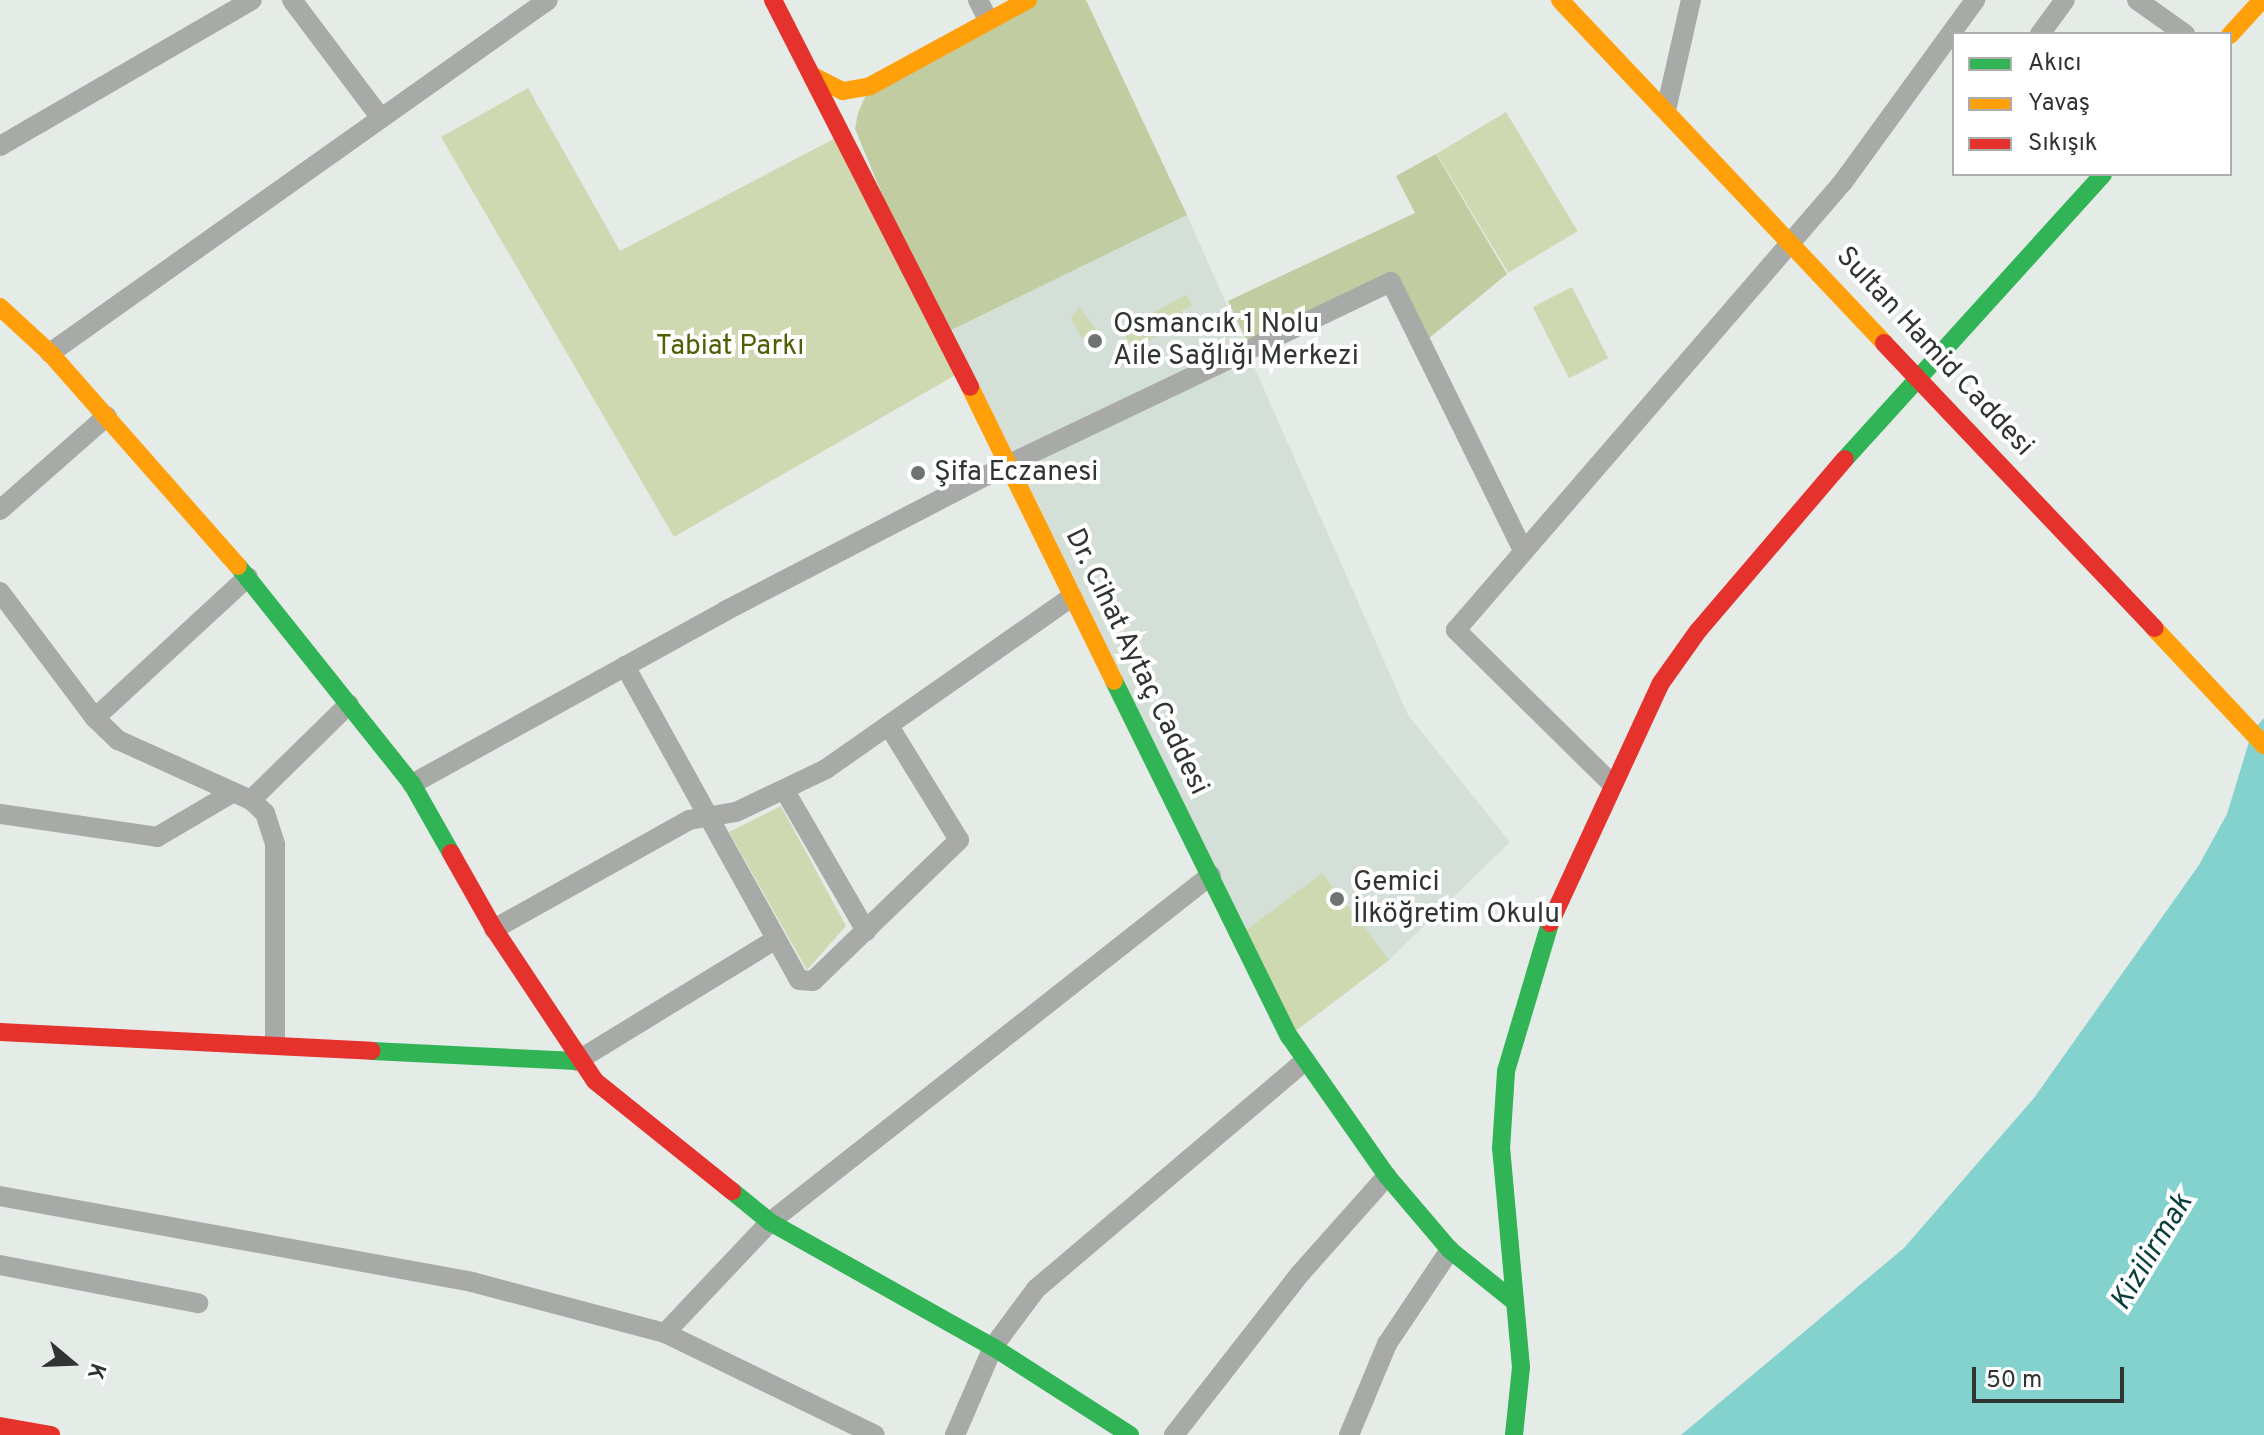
<!DOCTYPE html>
<html>
<head>
<meta charset="utf-8">
<style>
	body { margin:0 }
	#map { position:relative; width:2264px; height:1435px; overflow:hidden; background:#e5ebe7; font-family:Overpass,sans-serif }
	div>[style] { position:absolute }
	.built>* { inset:0; background:#d4e0d7 }
	.green>* { inset:0; background:#ced9b2; transform-origin:0 0 }
	.forest>* { inset:0; background:#c1cca1 }
	.water>* { inset:0; background:#84d2cd }
	.street>* { height:20px; margin:-10px; padding:0 10px; transform-origin:10px; border-radius:10px; background:#a8aaa7 }
	.fast>* { height:18px; margin:-9px; padding:0 9px; transform-origin:9px; border-radius:9px; background:#30b455 }
	.slow>* { height:18px; margin:-9px; padding:0 9px; transform-origin:9px; border-radius:9px; background:#ff9f0a }
	.jam>* { height:18px; margin:-9px; padding:0 9px; transform-origin:9px; border-radius:9px; background:#e5322d }
	.dots>* { width:22px; height:22px; translate:-50% -50%; box-sizing:border-box; border:4px solid #fff; border-radius:50% }
	span { translate:-50% -50%; white-space:nowrap; text-align:center; line-height:1.15; -webkit-text-stroke:8px #fff; paint-order:stroke }
	.poi-label { font-size:28px; color:#303432 }
	.left { translate:0 -50%; text-align:left }
	.park-label { font-size:28px; color:#535f06 }
	.street-label { font-size:28px; color:#303432 }
	.water-label { font-size:30px; color:#0a3e3c; font-style:italic }
	.legend { position:absolute; left:1952px; top:32px; width:280px; height:144px; box-sizing:border-box; background:#fff; border:2px solid #acaead; margin:0; padding:10px 14px; list-style:none; font-size:24px; color:#303432 }
	.legend li { display:flex; align-items:center; gap:16px; height:40px }
	.legend b { width:40px; border:2px solid #acaead }
	.north { position:absolute; left:32px; top:1323px; width:80px; height:80px; -webkit-text-stroke:6px #fff; paint-order:stroke; rotate:109deg; font-size:22px; font-weight:700; line-height:32px; text-align:center; color:#303432 }
	.north::after { content:''; display:block; margin:auto; width:28px; height:36px; background:#303432; clip-path:polygon(50% 0,100% 100%,50% 72%,0 100%) }
	.scale { position:absolute; left:1972px; top:1367px; width:152px; height:36px; box-sizing:border-box; border:4px solid #303432; border-top:0; padding-left:10px; font-size:24px; line-height:28px; white-space:nowrap; color:#303432; -webkit-text-stroke:6px #fff; paint-order:stroke }
</style>
</head>
<body>
<div id="map">
	<div class="built">
		<div style="clip-path:polygon(1187px 215px,1408px 715px,1510px 842px,1389px 960px,1289px 1036px,941px 335px)"></div>
	</div>
	<div class="green">
		<div style="clip-path:polygon(528px 88px,620px 251px,845px 133px,959px 373px,674px 537px,441px 137px)"></div>
		<div style="left:1506px;top:112px;width:139px;height:81px;rotate:59deg"></div>
		<div style="left:1572px;top:287px;width:80px;height:44px;rotate:63deg"></div>
		<div style="clip-path:polygon(1186px 295px,1192px 305px,1181px 311px,1186px 320px,1133px 349px,1122px 330px)"></div>
		<div style="clip-path:polygon(1079px 307px,1096px 329px,1091px 340px,1081px 337px,1071px 318px)"></div>
		<div style="clip-path:polygon(781px 806px,846px 926px,807px 970px,729px 832px)"></div>
		<div style="clip-path:polygon(1322px 873px,1389px 960px,1289px 1036px,1238px 936px)"></div>
	</div>
	<div class="forest">
		<div style="clip-path:polygon(1031px 0,1086px 0,1187px 215px,941px 335px,855px 129px,858px 113px,870px 86px)"></div>
		<div style="clip-path:polygon(1436px 154px,1507px 274px,1422px 344px,1391px 282px,1249px 346px,1228px 301px,1415px 213px,1396px 176px)"></div>
	</div>
	<div class="water">
		<div style="clip-path:polygon(2264px 718px,2264px 1435px,1681px 1435px,1904px 1248px,2034px 1098px,2199px 865px,2227px 814px,2252px 732px)"></div>
	</div>
	<div class="street">
		<div style="left:292px;top:0;width:148px;rotate:53deg"></div>
		<div style="left:978px;top:0;width:22px;rotate:63deg"></div>
		<div style="left:2137px;top:0;width:59px;rotate:35.3deg"></div>
		<div style="left:2040px;top:34px;width:42px;rotate:-53.7deg"></div>
		<div style="left:1666px;top:110px;width:113px;rotate:-77.2deg"></div>
		<div style="left:0;top:146px;width:291px;rotate:-30.1deg"></div>
		<div style="left:50px;top:353px;width:610px;rotate:-35.33deg"></div>
		<div style="left:0;top:510px;width:142px;rotate:-41.3deg"></div>
		<div style="left:0;top:592px;width:158px;rotate:53deg"></div>
		<div style="left:95px;top:718px;width:32px;rotate:44deg"></div>
		<div style="left:118px;top:740px;width:146px;rotate:24.3deg"></div>
		<div style="left:251px;top:800px;width:19px;rotate:43deg"></div>
		<div style="left:265px;top:813px;width:33px;rotate:72deg"></div>
		<div style="left:275px;top:844px;width:201px;rotate:90deg"></div>
		<div style="left:625px;top:666px;width:359px;rotate:61deg"></div>
		<div style="left:799px;top:980px;width:14px;rotate:4deg"></div>
		<div style="left:813px;top:981px;width:203px;rotate:-44deg"></div>
		<div style="left:959px;top:840px;width:132px;rotate:-121.6deg"></div>
		<div style="left:95px;top:718px;width:208px;rotate:-42.7deg"></div>
		<div style="left:1611px;top:783px;width:218px;rotate:-135.4deg"></div>
		<div style="left:1456px;top:630px;width:592px;rotate:-49.18deg"></div>
		<div style="left:1843px;top:182px;width:225px;rotate:-54deg"></div>
		<div style="left:412px;top:784px;width:358px;rotate:-28.9deg"></div>
		<div style="left:725px;top:611px;width:318px;rotate:-27.4deg"></div>
		<div style="left:1007px;top:465px;width:425px;rotate:-25.5deg"></div>
		<div style="left:1391px;top:282px;width:299px;rotate:63.8deg"></div>
		<div style="left:785px;top:791px;width:162px;rotate:59.9deg"></div>
		<div style="left:251px;top:800px;width:137px;rotate:-44.4deg"></div>
		<div style="left:0;top:814px;width:159px;rotate:8.3deg"></div>
		<div style="left:157px;top:837px;width:87px;rotate:-30.4deg"></div>
		<div style="left:494px;top:929px;width:223px;rotate:-29.2deg"></div>
		<div style="left:689px;top:820px;width:48px;rotate:-9.7deg"></div>
		<div style="left:736px;top:812px;width:100px;rotate:-25.5deg"></div>
		<div style="left:826px;top:769px;width:300px;rotate:-35deg"></div>
		<div style="left:577px;top:1061px;width:233px;rotate:-31.5deg"></div>
		<div style="left:0;top:1196px;width:480px;rotate:10.3deg"></div>
		<div style="left:472px;top:1282px;width:200px;rotate:14.8deg"></div>
		<div style="left:665px;top:1333px;width:233px;rotate:25.9deg"></div>
		<div style="left:0;top:1265px;width:202px;rotate:10.9deg"></div>
		<div style="left:665px;top:1333px;width:153px;rotate:-46.6deg"></div>
		<div style="left:770px;top:1222px;width:561px;rotate:-38.2deg"></div>
		<div style="left:955px;top:1435px;width:96px;rotate:-66.6deg"></div>
		<div style="left:993px;top:1347px;width:72px;rotate:-53.4deg"></div>
		<div style="left:1036px;top:1289px;width:353px;rotate:-40.3deg"></div>
		<div style="left:1174px;top:1435px;width:203px;rotate:-52deg"></div>
		<div style="left:1299px;top:1275px;width:132px;rotate:-48.4deg"></div>
		<div style="left:1349px;top:1435px;width:99px;rotate:-67.3deg"></div>
		<div style="left:1387px;top:1344px;width:113px;rotate:-56.2deg"></div>
	</div>
	<div class="fast">
		<div style="left:1845px;top:459px;width:384px;rotate:-47.8deg"></div>
		<div style="left:238px;top:566px;width:279px;rotate:51.4deg"></div>
		<div style="left:412px;top:784px;width:79px;rotate:60.5deg"></div>
		<div style="left:1114px;top:681px;width:396px;rotate:63.8deg"></div>
		<div style="left:1289px;top:1036px;width:171px;rotate:55deg"></div>
		<div style="left:1387px;top:1176px;width:97px;rotate:49.6deg"></div>
		<div style="left:1450px;top:1250px;width:83px;rotate:38.7deg"></div>
		<div style="left:372px;top:1051px;width:205px;rotate:2.8deg"></div>
		<div style="left:732px;top:1191px;width:49px;rotate:39.2deg"></div>
		<div style="left:770px;top:1222px;width:256px;rotate:29.3deg"></div>
		<div style="left:993px;top:1347px;width:163px;rotate:32.7deg"></div>
		<div style="left:1514px;top:1435px;width:68px;rotate:-84.1deg"></div>
		<div style="left:1521px;top:1367px;width:219px;rotate:-95.2deg"></div>
		<div style="left:1501px;top:1149px;width:78px;rotate:-86.3deg"></div>
		<div style="left:1506px;top:1071px;width:154px;rotate:-73.4deg"></div>
	</div>
	<div class="slow">
		<div style="left:1560px;top:0;width:472px;rotate:46.6deg"></div>
		<div style="left:2230px;top:35px;width:47px;rotate:-47.6deg"></div>
		<div style="left:815px;top:77px;width:31px;rotate:27deg"></div>
		<div style="left:843px;top:91px;width:27px;rotate:-10deg"></div>
		<div style="left:870px;top:86px;width:180px;rotate:-28.6deg"></div>
		<div style="left:0;top:307px;width:68px;rotate:42.6deg"></div>
		<div style="left:50px;top:353px;width:284px;rotate:48.6deg"></div>
		<div style="left:970px;top:387px;width:327px;rotate:63.9deg"></div>
		<div style="left:2154px;top:628px;width:161px;rotate:46.8deg"></div>
	</div>
	<div class="jam">
		<div style="left:773px;top:0;width:434px;rotate:63deg"></div>
		<div style="left:1884px;top:343px;width:393px;rotate:46.5deg"></div>
		<div style="left:451px;top:853px;width:87px;rotate:60.5deg"></div>
		<div style="left:494px;top:929px;width:182px;rotate:56.4deg"></div>
		<div style="left:595px;top:1081px;width:176px;rotate:38.8deg"></div>
		<div style="left:1550px;top:923px;width:264px;rotate:-65.2deg"></div>
		<div style="left:1661px;top:683px;width:64px;rotate:-54.6deg"></div>
		<div style="left:1698px;top:631px;width:226px;rotate:-49.5deg"></div>
		<div style="left:0;top:1032px;width:372px;rotate:2.9deg"></div>
		<div style="left:0;top:1426px;width:52px;rotate:10deg"></div>
	</div>
	<div class="dots">
		<div style="left:1095px;top:341px;background:#6f7471"></div>
		<div style="left:918px;top:473px;background:#6f7471"></div>
		<div style="left:1337px;top:899px;background:#6f7471"></div>
	</div>
	<div class="poi-label">
		<span class="left" style="left:1113px;top:341px">Osmancık 1 Nolu<br>Aile Sağlığı Merkezi</span>
		<span class="left" style="left:934px;top:473px">Şifa Eczanesi</span>
		<span class="left" style="left:1353px;top:899px">Gemici<br>İlköğretim Okulu</span>
	</div>
	<div class="park-label">
		<span style="left:730px;top:347px">Tabiat Parkı</span>
	</div>
	<div class="street-label">
		<span style="left:1934px;top:352px;rotate:47deg">Sultan Hamid Caddesi</span>
		<span style="left:1136px;top:662px;rotate:64deg">Dr. Cihat Aytaç Caddesi</span>
	</div>
	<div class="water-label">
		<span style="left:2153px;top:1253px;rotate:-59deg">Kizilirmak</span>
	</div>
	<ul class="legend">
	<li><b style="height:10px;background:#30b455"></b>Akıcı</li>
	<li><b style="height:10px;background:#ff9f0a"></b>Yavaş</li>
	<li><b style="height:10px;background:#e5322d"></b>Sıkışık</li>
	</ul>
	<div class="north">K</div>
	<div class="scale">50 m</div>
</div>
</body>
</html>
